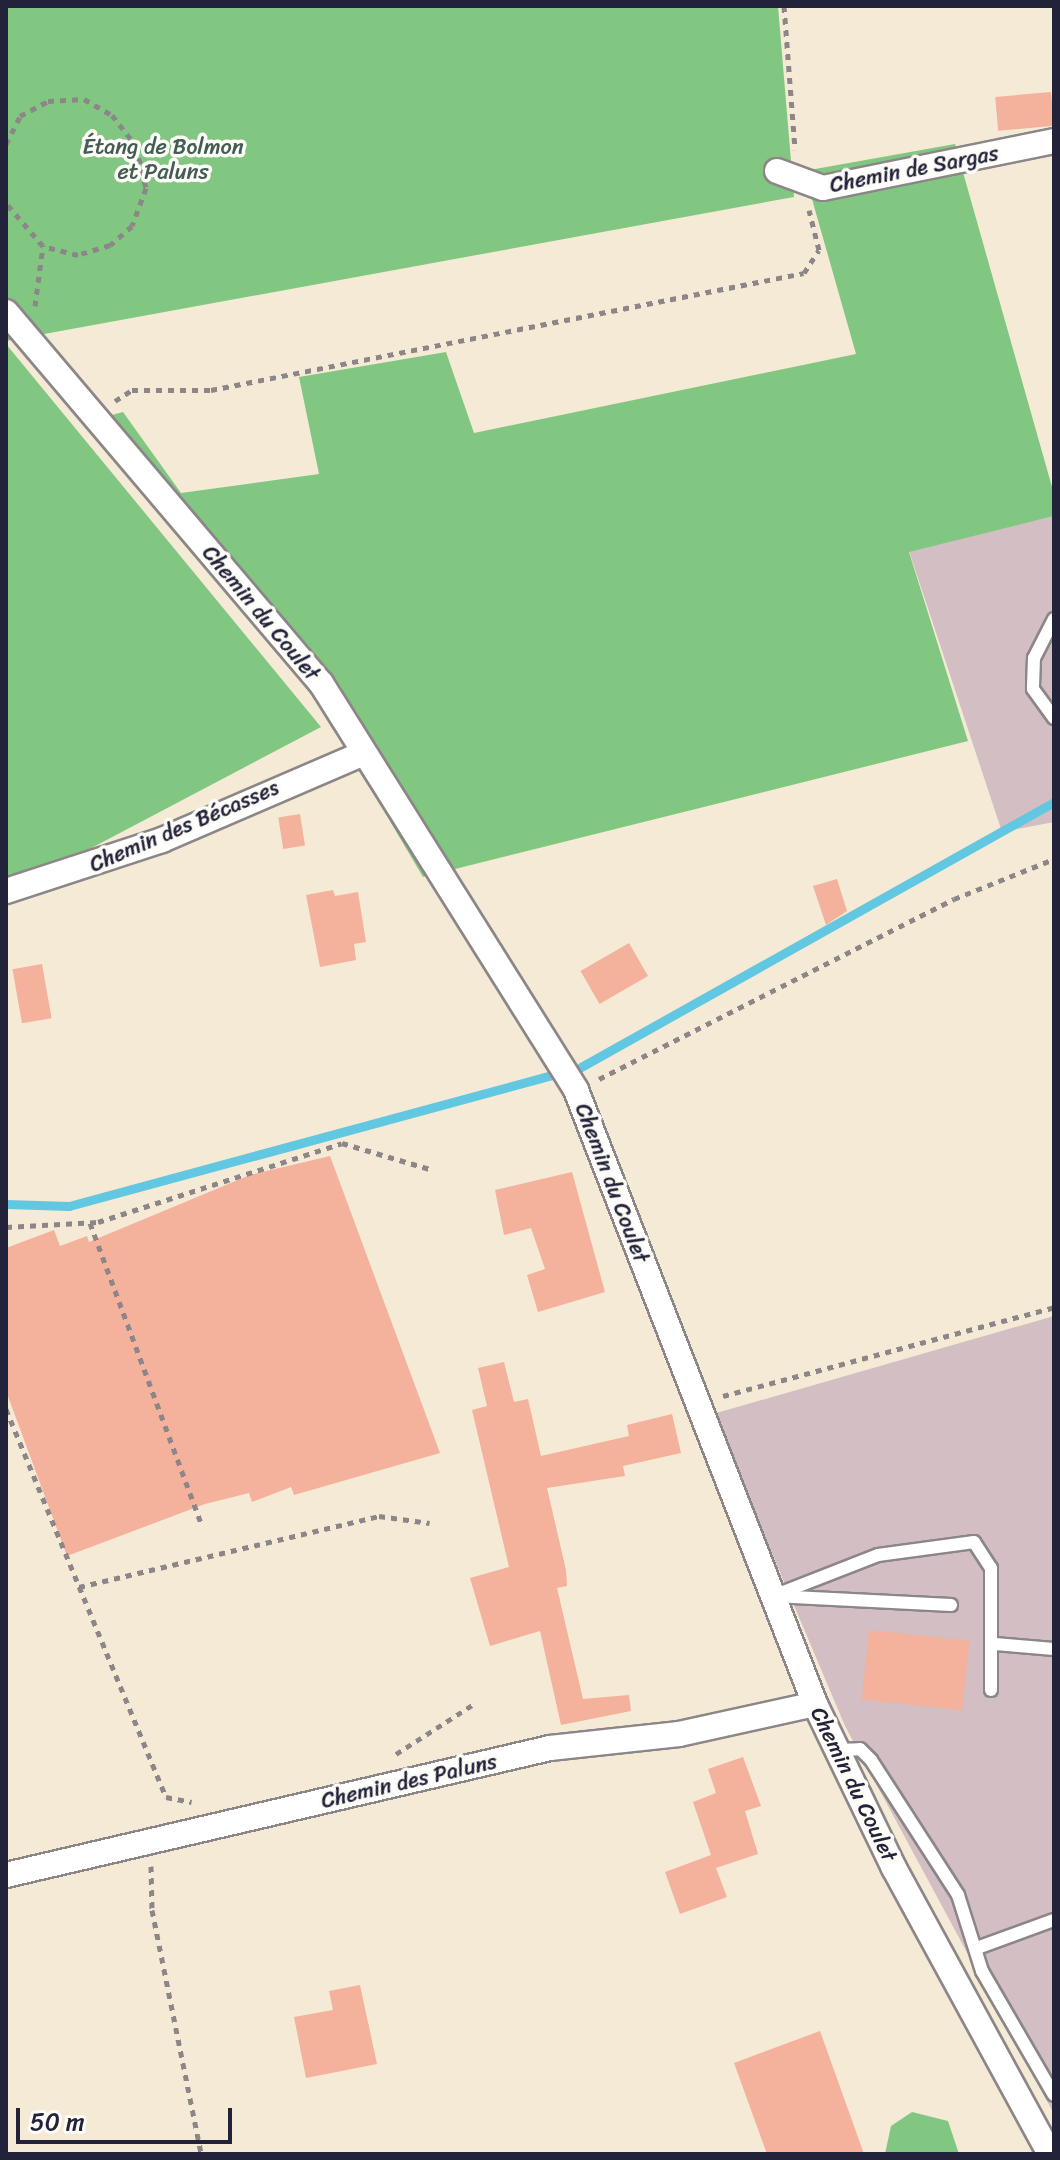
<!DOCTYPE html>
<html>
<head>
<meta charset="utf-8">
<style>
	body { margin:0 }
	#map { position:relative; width:1060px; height:2160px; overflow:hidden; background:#f5ead5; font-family:Sriracha,sans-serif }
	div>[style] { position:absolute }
	.industrial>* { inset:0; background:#d2bec3 }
	.green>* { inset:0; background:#82c781 }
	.stream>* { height:9px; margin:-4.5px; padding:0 4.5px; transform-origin:4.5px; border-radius:4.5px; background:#62c7e0 }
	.building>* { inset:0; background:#f4b19c; transform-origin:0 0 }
	.path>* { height:5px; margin-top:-2.5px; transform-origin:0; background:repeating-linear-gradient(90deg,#8c8688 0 6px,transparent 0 12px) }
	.roads { filter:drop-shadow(2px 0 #8c8688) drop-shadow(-2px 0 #8c8688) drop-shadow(0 2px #8c8688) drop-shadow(0 -2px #8c8688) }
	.service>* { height:12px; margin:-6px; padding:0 6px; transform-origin:6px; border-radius:6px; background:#fff }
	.minor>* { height:24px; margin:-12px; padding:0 12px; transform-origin:12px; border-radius:12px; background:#fff }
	span { translate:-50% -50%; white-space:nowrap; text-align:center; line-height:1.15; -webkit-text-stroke:7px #fdfcf7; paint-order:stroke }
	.park-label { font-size:22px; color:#445c54 }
	.street-label { font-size:22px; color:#22223b }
	.frame { position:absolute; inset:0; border:8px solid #22223b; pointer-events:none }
	.scale { position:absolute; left:16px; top:2108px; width:216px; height:36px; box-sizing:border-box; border:4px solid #22223b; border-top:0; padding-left:10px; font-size:24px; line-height:28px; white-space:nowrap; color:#22223b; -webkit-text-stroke:6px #fdfcf7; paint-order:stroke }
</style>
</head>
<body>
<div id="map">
	<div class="industrial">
		<div style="clip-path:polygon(1054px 516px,1054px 822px,1002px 832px,909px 551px)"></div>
		<div style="clip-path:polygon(1054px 1316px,1054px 2114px,845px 1726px,713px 1414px)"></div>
	</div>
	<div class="green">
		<div style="clip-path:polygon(6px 6px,778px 6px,794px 197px,6px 341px)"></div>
		<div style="clip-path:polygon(955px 144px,1054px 494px,1054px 516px,909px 552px,968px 741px,423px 877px,314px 693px,82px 423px,123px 412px,181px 493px,319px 474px,299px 377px,446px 352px,474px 433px,856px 354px,804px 171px)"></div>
		<div style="clip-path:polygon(6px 344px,321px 727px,6px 893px)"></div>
		<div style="clip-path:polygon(912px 2112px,948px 2121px,959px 2154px,885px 2154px,891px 2126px)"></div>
	</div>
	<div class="stream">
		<div style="left:581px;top:1067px;width:542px;rotate:-29.26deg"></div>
		<div style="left:6px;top:1204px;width:63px;rotate:1.8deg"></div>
		<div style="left:69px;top:1206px;width:500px;rotate:-15.17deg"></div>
	</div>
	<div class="building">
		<div style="left:1051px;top:92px;width:34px;height:56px;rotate:85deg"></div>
		<div style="left:300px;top:814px;width:32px;height:22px;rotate:81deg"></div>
		<div style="clip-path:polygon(837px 879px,847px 911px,826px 925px,813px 886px)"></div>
		<div style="clip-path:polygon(333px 890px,335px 896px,358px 892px,366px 942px,354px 944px,356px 960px,320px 967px,306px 895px)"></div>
		<div style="left:629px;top:943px;width:38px;height:56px;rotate:60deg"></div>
		<div style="left:42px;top:964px;width:55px;height:30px;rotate:80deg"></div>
		<div style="clip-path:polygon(330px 1156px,440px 1453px,294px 1495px,291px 1487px,252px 1502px,249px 1493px,205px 1504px,67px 1556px,6px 1391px,6px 1248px,54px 1230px,60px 1246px,87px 1236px,89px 1242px,250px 1175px)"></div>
		<div style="clip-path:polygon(572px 1172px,605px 1292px,538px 1312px,527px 1275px,545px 1269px,531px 1228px,504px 1235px,495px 1190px)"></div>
		<div style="clip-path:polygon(504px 1362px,514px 1402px,528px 1399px,541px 1456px,629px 1436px,627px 1425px,672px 1414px,681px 1453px,623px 1466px,625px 1476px,547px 1488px,566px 1570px,567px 1586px,557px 1588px,583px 1699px,629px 1695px,631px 1711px,561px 1725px,540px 1631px,490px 1646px,470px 1578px,509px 1567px,472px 1410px,487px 1406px,478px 1368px)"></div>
		<div style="left:869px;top:1630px;width:101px;height:70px;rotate:6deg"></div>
		<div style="clip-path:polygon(743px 1757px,761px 1806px,745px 1811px,758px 1854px,716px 1868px,727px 1897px,680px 1914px,665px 1872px,711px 1855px,693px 1802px,716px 1793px,708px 1769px)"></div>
		<div style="clip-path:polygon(360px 1985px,377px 2064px,306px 2078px,294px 2017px,333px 2010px,329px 1991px)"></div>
		<div style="clip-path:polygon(820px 2031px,864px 2154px,767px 2154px,734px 2063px)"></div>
	</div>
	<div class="path">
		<div style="left:784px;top:6px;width:144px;rotate:85.6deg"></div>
		<div style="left:6px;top:144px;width:31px;rotate:-63deg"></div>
		<div style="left:20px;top:116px;width:32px;rotate:-28deg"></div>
		<div style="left:48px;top:101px;width:36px;rotate:-3deg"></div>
		<div style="left:84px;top:99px;width:32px;rotate:30deg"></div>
		<div style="left:112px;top:115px;width:39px;rotate:52deg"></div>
		<div style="left:136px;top:146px;width:43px;rotate:76.6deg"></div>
		<div style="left:146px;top:188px;width:40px;rotate:110.2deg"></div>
		<div style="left:132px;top:226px;width:29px;rotate:139deg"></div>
		<div style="left:110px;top:245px;width:34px;rotate:163deg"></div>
		<div style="left:78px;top:255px;width:36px;rotate:-166deg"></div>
		<div style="left:43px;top:246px;width:57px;rotate:-130.7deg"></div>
		<div style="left:35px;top:306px;width:61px;rotate:-82.4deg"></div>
		<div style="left:115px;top:401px;width:20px;rotate:-33deg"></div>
		<div style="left:132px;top:390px;width:79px"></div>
		<div style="left:211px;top:390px;width:604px;rotate:-11.16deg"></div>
		<div style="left:804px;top:273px;width:27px;rotate:-57deg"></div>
		<div style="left:819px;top:250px;width:41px;rotate:-104deg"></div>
		<div style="left:599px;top:1079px;width:398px;rotate:-26.9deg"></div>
		<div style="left:954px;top:899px;width:108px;rotate:-21.8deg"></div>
		<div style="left:90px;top:1223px;width:320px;rotate:69.7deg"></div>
		<div style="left:6px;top:1227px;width:92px;rotate:-3.1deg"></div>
		<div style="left:98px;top:1222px;width:256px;rotate:-17.9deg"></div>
		<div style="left:342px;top:1143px;width:95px;rotate:16.5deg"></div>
		<div style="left:723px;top:1396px;width:343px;rotate:-15deg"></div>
		<div style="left:6px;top:1409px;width:420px;rotate:67.6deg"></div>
		<div style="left:166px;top:1797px;width:26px;rotate:11deg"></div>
		<div style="left:79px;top:1587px;width:308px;rotate:-13.3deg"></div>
		<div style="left:379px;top:1516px;width:51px;rotate:7.8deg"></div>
		<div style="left:396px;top:1754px;width:93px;rotate:-32.7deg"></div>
		<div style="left:151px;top:1866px;width:44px;rotate:88.7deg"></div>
		<div style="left:152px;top:1910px;width:249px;rotate:78.6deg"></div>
	</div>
	<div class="roads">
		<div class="service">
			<div style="left:1054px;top:619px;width:44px;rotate:117.1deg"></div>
			<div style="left:1034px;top:658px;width:31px;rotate:92deg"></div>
			<div style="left:1033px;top:689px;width:36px;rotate:54deg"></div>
			<div style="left:951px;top:1605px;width:178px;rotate:-177.1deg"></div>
			<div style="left:773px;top:1596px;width:113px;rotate:-21.3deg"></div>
			<div style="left:878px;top:1555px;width:97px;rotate:-7.7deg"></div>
			<div style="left:974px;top:1542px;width:31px;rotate:57deg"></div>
			<div style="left:991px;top:1568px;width:122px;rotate:90deg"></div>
			<div style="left:995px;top:1644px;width:59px;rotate:4.8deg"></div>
			<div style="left:837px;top:1750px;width:23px;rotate:-2deg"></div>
			<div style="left:860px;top:1749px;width:16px;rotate:45deg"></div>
			<div style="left:871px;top:1760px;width:161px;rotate:57.2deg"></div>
			<div style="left:958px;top:1895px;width:80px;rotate:72.5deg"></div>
			<div style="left:982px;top:1971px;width:143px;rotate:59.9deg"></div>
			<div style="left:977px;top:1948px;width:82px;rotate:-20deg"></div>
		</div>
		<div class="minor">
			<div style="left:777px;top:171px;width:49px;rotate:20.3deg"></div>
			<div style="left:823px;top:188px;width:236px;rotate:-11.5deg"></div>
			<div style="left:6px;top:312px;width:487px;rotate:49.7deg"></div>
			<div style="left:321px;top:683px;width:480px;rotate:57.9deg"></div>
			<div style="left:576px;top:1090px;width:659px;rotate:68.73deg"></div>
			<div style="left:815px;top:1704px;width:182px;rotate:64.3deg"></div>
			<div style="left:894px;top:1868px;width:326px;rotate:61.4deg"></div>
			<div style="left:6px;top:891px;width:164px;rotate:-18.1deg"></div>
			<div style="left:162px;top:840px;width:218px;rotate:-23.3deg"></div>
			<div style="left:6px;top:1875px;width:559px;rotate:-13.14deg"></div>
			<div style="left:550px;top:1748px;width:130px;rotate:-6.2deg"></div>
			<div style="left:679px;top:1734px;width:139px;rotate:-12.4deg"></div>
		</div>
	</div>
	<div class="park-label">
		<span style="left:163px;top:159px">Étang de Bolmon<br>et Paluns</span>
	</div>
	<div class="street-label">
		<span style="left:914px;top:169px;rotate:-11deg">Chemin de Sargas</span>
		<span style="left:261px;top:613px;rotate:50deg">Chemin du Coulet</span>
		<span style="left:184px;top:826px;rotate:-23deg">Chemin des Bécasses</span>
		<span style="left:612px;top:1183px;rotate:69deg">Chemin du Coulet</span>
		<span style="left:409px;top:1781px;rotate:-13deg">Chemin des Paluns</span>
		<span style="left:854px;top:1784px;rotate:64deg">Chemin du Coulet</span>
	</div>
	<div class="frame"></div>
	<div class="scale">50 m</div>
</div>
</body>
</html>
